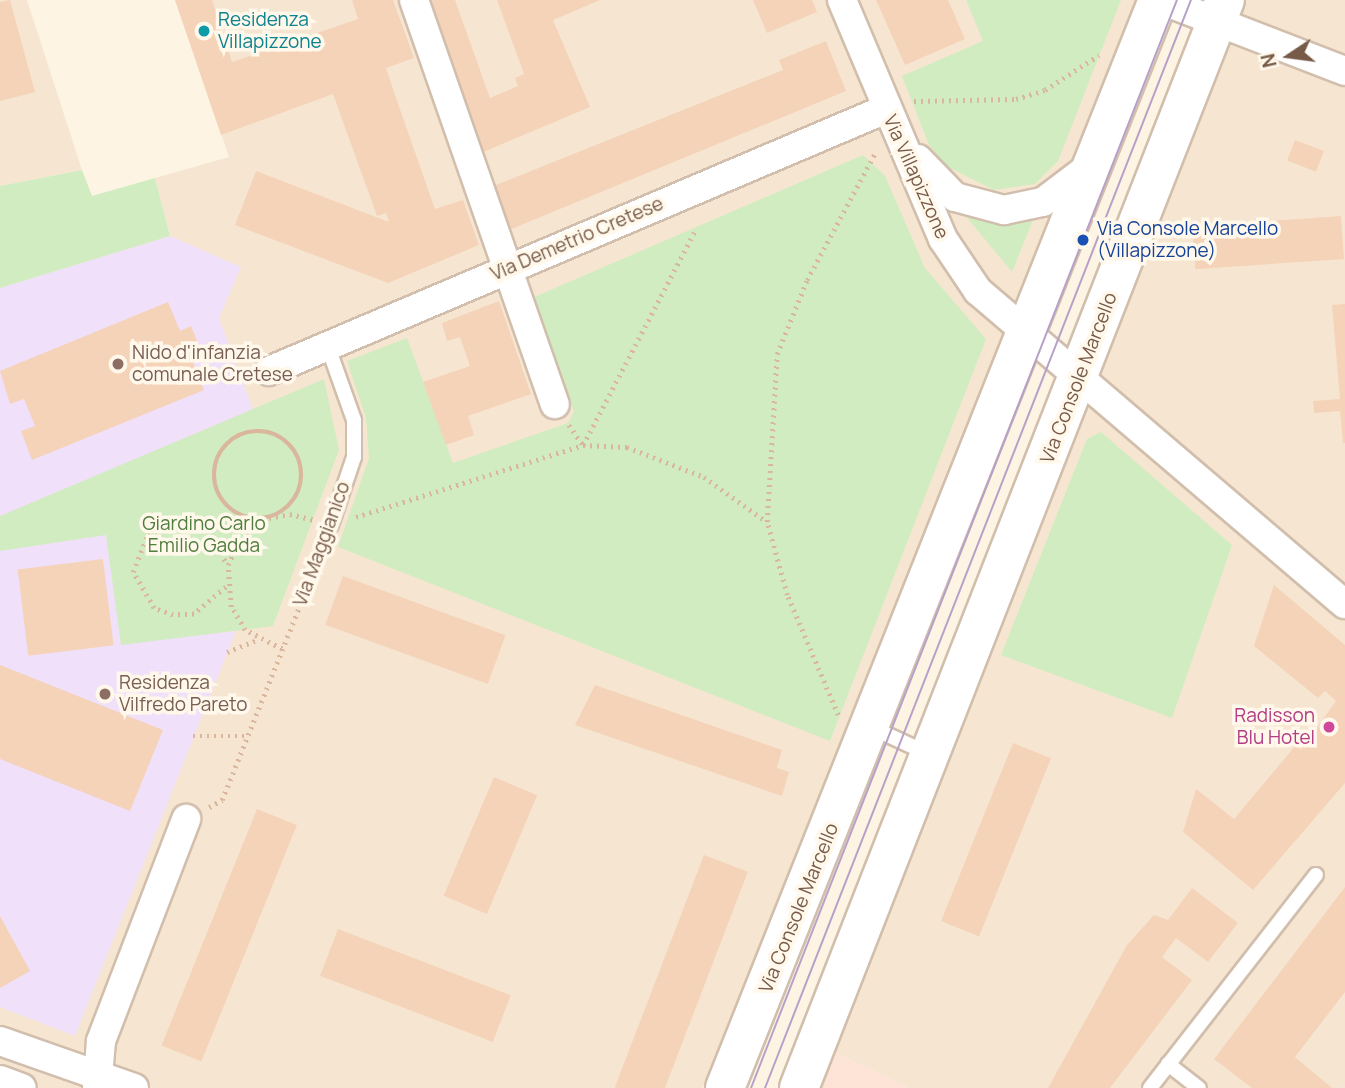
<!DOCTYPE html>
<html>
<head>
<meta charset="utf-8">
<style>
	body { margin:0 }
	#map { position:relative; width:1345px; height:1088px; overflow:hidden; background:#fdf4e3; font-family:Manrope,sans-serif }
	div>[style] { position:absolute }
	.residential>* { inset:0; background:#f6e6d1 }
	.commercial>* { inset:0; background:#fee4d6 }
	.education>* { inset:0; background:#f1e0fa }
	.green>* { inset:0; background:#d1ecc1 }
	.building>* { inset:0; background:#f4d3b9; transform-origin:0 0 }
	.path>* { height:4.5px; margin-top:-2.25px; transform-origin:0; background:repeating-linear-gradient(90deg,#d9b69c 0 2px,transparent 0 7px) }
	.path>.ring { margin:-2.25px; padding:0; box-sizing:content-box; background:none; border:4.5px solid #d9b69c; border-radius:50% }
	.roads { filter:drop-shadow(2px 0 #d1beac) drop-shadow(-2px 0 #d1beac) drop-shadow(0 2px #d1beac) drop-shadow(0 -2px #d1beac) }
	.lane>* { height:14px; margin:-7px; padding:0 7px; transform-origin:7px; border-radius:7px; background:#fff }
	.street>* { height:28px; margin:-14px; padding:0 14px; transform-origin:14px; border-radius:14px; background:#fff }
	.secondary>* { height:38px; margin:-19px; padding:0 19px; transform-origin:19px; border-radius:19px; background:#fff }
	.tram>* { height:2px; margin:-1px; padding:0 1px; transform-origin:1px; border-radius:1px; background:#b7a1c8 }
	.dots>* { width:19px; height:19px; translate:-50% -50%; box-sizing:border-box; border:4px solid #fff8eb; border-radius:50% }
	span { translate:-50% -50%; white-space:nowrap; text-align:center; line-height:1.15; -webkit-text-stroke:7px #fff8eb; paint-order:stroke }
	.culture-label { font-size:19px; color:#0d838f }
	.left { translate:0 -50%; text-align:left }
	.street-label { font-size:19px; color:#775a48 }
	.transit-label { font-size:19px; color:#164399 }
	.education-label { font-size:19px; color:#785e54 }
	.park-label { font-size:19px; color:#4f7e3f }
	.hotel-label { font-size:19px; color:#b23c85 }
	.right { translate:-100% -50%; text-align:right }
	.north { position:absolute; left:1254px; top:21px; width:70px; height:70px; -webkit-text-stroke:5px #fff8eb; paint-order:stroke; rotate:257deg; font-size:19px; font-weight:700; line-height:28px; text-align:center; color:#775a48 }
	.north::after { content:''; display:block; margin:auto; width:24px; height:32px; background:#775a48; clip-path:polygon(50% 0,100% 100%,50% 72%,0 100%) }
</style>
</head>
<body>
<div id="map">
	<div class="residential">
		<div style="clip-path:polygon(0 0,27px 0,82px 170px,0 186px)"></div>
		<div style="clip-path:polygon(175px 0,1151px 0,703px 1088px,0 1088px,0 288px,170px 236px,155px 178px,229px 157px)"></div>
		<div style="clip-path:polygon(1233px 0,1345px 0,1345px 1088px,909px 1088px,819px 1045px)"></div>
	</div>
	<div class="commercial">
		<div style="clip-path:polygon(819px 1045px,909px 1088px,804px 1088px)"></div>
	</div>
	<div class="education">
		<div style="clip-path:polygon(170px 236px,241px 267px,219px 318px,253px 410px,98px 475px,121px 644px,236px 631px,75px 1036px,0 1007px,0 288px)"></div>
	</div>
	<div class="green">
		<div style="clip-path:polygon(966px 0,1121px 0,1058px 161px,1035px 184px,994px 190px,946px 166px,929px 145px,902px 76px,983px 41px)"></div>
		<div style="clip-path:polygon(863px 155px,885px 176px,925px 268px,986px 339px,830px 741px,338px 547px,369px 458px,366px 418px,347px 361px,407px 338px,453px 463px,568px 423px,574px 411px,532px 298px)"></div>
		<div style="clip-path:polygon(82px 170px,92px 196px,155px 178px,170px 236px,0 288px,0 186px)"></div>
		<div style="clip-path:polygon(963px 213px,995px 221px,1035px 215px,1012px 272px)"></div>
		<div style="clip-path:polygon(324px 379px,339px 450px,273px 626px,121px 645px,106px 535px,0 551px,0 516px)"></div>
		<div style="clip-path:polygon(1101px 432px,1232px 545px,1172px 718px,1001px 655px,1087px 439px)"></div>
	</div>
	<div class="building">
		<div style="clip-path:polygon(10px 0,35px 92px,0 101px,0 2px)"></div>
		<div style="clip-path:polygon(175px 0,212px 0,232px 62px,358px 19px,352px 0,393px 0,414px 58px,386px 68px,396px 98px,435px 209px,463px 200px,479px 245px,388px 283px,235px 225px,256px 171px,389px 222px,386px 213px,377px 216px,333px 94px,221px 135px)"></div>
		<div style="clip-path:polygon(426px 0,455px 0,490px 98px,518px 86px,515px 78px,524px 74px,497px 0,600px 0,553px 20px,590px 107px,481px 153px)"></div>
		<div style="clip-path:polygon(753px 0,812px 0,817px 12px,767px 33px)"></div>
		<div style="clip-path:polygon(876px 0,948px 0,965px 39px,905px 65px)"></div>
		<div style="clip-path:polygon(826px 41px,846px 91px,509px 230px,491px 187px,783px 70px,779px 60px)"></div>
		<div style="left:1295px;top:140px;width:31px;height:22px;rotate:21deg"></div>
		<div style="left:1341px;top:216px;width:43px;height:149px;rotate:86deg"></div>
		<div style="clip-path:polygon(499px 301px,531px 394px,468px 416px,474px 435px,446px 445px,423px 382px,470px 366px,460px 337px,447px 341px,442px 323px)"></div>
		<div style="clip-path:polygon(168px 302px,180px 331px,191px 326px,204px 358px,193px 363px,204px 390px,32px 460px,21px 431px,35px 426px,24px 399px,10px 404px,0 371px)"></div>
		<div style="clip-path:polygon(1345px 304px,1345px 443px,1343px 443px,1340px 411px,1314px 413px,1313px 401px,1340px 399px,1332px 305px)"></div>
		<div style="left:103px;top:559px;width:87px;height:86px;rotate:83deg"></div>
		<div style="left:343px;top:576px;width:173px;height:52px;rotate:20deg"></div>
		<div style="clip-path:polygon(1274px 585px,1345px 645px,1345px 783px,1253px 890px,1183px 832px,1196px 789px,1234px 819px,1296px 745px,1301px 750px,1336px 701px,1325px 691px,1318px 698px,1254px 646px)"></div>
		<div style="clip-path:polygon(0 665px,163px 730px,130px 811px,0 759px)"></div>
		<div style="clip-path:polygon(595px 685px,782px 750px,777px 768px,789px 772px,782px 796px,575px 725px)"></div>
		<div style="left:1013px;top:743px;width:41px;height:192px;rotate:22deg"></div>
		<div style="left:494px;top:777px;width:47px;height:129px;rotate:23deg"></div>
		<div style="left:257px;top:809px;width:43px;height:255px;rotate:22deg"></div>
		<div style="left:704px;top:855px;width:47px;height:249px;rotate:21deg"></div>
		<div style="clip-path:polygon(1345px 887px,1345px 992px,1295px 1057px,1332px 1088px,1252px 1088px,1214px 1059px)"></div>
		<div style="clip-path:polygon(1192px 888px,1238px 923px,1208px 962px,1176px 938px,1162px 957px,1192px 980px,1110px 1088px,1048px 1088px,1127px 945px,1154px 915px,1168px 920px)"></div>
		<div style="clip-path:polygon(0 916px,30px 971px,0 988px)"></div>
		<div style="left:338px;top:929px;width:185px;height:50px;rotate:21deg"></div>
	</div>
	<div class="path">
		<div style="left:914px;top:101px;width:102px;rotate:-1.1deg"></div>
		<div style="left:1016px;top:99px;width:30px;rotate:-17deg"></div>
		<div style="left:1045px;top:90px;width:64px;rotate:-32.9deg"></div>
		<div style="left:569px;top:425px;width:24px;rotate:55deg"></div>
		<div style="left:583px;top:445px;width:44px;rotate:2.6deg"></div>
		<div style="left:627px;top:447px;width:83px;rotate:21.3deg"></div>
		<div style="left:704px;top:477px;width:77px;rotate:35.5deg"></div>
		<div class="ring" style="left:214px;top:431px;width:83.5px;height:83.5px"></div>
		<div style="left:356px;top:517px;width:238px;rotate:-17.6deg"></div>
		<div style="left:583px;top:445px;width:244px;rotate:-62.4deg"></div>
		<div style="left:226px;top:587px;width:42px;rotate:139.8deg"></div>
		<div style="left:194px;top:614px;width:21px;rotate:177deg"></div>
		<div style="left:173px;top:615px;width:20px;rotate:-160deg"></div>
		<div style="left:154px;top:608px;width:42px;rotate:-120.3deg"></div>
		<div style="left:133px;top:572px;width:41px;rotate:-68.5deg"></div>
		<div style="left:148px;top:534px;width:41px;rotate:-17.1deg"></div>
		<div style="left:187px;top:522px;width:20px;rotate:20deg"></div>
		<div style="left:206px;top:529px;width:42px;rotate:58.6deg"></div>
		<div style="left:282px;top:649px;width:42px;rotate:-152.8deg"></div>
		<div style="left:245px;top:630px;width:27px;rotate:-121deg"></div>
		<div style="left:231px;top:607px;width:42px;rotate:-94.1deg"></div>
		<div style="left:228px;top:565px;width:22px;rotate:-66deg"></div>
		<div style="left:237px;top:545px;width:42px;rotate:-40.2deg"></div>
		<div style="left:269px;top:518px;width:21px;rotate:-11deg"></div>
		<div style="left:290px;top:514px;width:25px;rotate:14deg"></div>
		<div style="left:227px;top:652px;width:32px;rotate:-22deg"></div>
		<div style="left:838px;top:715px;width:130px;rotate:-113deg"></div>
		<div style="left:787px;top:595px;width:76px;rotate:-105.3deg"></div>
		<div style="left:767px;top:522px;width:168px;rotate:-86.6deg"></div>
		<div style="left:777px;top:354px;width:80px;rotate:-67.9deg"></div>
		<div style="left:807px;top:280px;width:144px;rotate:-61.8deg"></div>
		<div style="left:193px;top:736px;width:54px"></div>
		<div style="left:209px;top:807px;width:15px;rotate:-28deg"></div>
		<div style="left:222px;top:800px;width:278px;rotate:-68.2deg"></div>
	</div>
	<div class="roads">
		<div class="lane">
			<div style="left:328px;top:347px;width:77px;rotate:70.4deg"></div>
			<div style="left:354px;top:420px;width:37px;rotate:90deg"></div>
			<div style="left:354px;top:457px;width:72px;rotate:108.7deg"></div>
			<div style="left:873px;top:728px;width:62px;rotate:24.9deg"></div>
			<div style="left:1168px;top:1064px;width:39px;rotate:38deg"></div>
			<div style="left:1150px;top:1088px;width:270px;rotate:-52.1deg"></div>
		</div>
		<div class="street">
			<div style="left:414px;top:0;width:428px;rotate:70.8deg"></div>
			<div style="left:842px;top:0;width:259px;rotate:67.1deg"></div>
			<div style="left:943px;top:239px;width:63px;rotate:56.1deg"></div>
			<div style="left:978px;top:291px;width:482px;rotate:40.5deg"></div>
			<div style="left:1161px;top:0;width:197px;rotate:21.1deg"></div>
			<div style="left:918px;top:159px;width:53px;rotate:45.8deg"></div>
			<div style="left:955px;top:197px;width:51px;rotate:14.9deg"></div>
			<div style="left:1004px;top:210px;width:40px;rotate:-12deg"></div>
			<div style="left:1043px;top:202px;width:58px;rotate:-37.3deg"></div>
			<div style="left:269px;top:371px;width:670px;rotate:-23.01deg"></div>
			<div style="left:0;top:1041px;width:142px;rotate:19.3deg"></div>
			<div style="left:0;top:1080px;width:23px;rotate:20deg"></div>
			<div style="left:97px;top:1088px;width:47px;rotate:-85.1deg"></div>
			<div style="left:101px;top:1041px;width:238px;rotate:-69deg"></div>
		</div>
		<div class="secondary">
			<div style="left:725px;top:1088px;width:1171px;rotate:-68.3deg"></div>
			<div style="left:799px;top:1088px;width:1168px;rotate:-68.62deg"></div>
		</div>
	</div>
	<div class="tram">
		<div style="left:751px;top:1088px;width:1168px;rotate:-68.62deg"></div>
		<div style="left:765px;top:1088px;width:1168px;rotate:-68.62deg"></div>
	</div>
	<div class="dots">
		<div style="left:204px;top:31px;background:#0f9aa8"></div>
		<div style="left:1083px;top:240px;background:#1a4fb4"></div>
		<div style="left:118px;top:364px;background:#8d6e63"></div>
		<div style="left:105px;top:694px;background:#8d6e63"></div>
		<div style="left:1329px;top:727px;background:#d1479c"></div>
	</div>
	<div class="culture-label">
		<span class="left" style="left:218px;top:31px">Residenza<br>Villapizzone</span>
	</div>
	<div class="street-label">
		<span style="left:916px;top:177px;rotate:66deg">Via Villapizzone</span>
		<span style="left:577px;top:239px;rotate:-23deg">Via Demetrio Cretese</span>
		<span style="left:1079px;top:378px;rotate:-69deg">Via Console Marcello</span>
		<span style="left:322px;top:544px;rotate:-70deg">Via Maggianico</span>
		<span style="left:799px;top:908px;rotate:-68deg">Via Console Marcello</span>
	</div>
	<div class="transit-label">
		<span class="left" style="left:1097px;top:240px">Via Console Marcello<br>(Villapizzone)</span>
	</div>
	<div class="education-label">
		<span class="left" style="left:132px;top:364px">Nido d'infanzia<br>comunale Cretese</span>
		<span class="left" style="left:119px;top:694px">Residenza<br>Vilfredo Pareto</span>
	</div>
	<div class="park-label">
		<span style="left:204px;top:535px">Giardino Carlo<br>Emilio Gadda</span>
	</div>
	<div class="hotel-label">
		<span class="right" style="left:1315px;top:727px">Radisson<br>Blu Hotel</span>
	</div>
	<div class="north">N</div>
</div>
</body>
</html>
